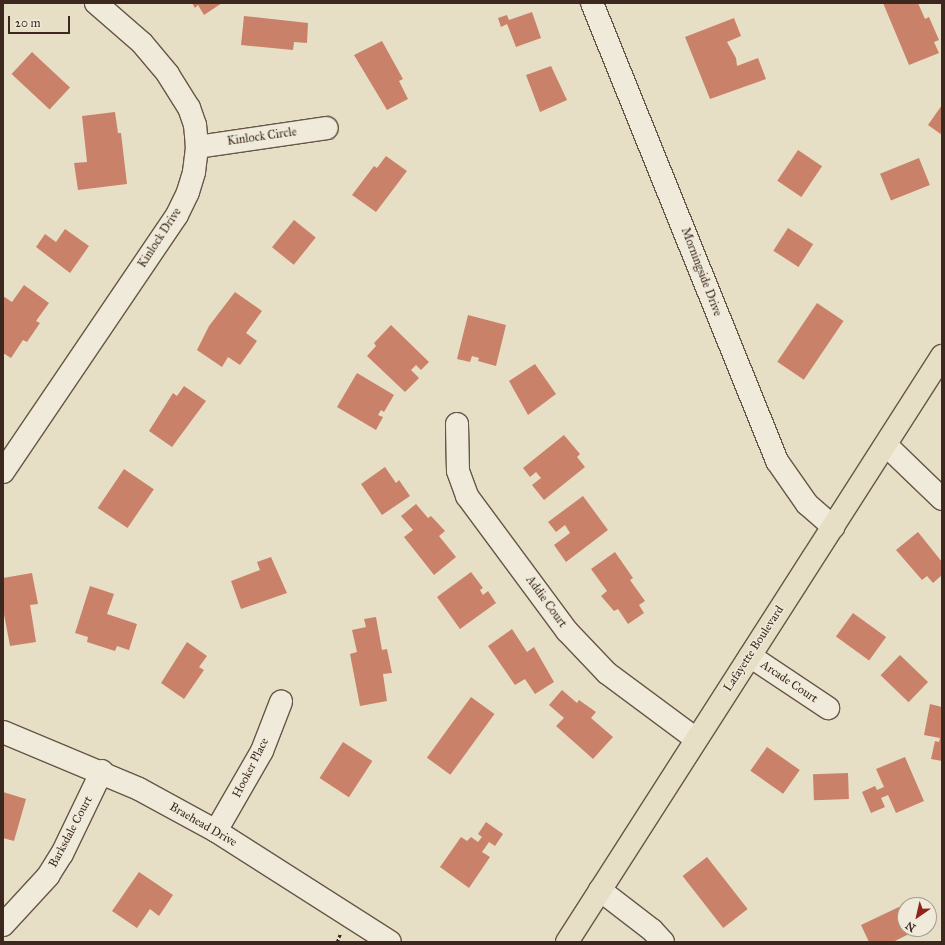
<!DOCTYPE html>
<html>
<head>
<meta charset="utf-8">
<style>
	body { margin:0 }
	#map { position:relative; width:945px; height:945px; overflow:hidden; background:#e7dfc5; font-family:"IM FELL Great Primer",serif }
	div>[style] { position:absolute }
	.building>* { inset:0; background:#ca8169; transform-origin:0 0 }
	.path>* { height:2.5px; margin-top:-1.25px; transform-origin:0; background:repeating-linear-gradient(90deg,#3d281f 0 3px,transparent 0 5px) }
	.roads { filter:drop-shadow(1px 0 #685648) drop-shadow(-1px 0 #685648) drop-shadow(0 1px #685648) drop-shadow(0 -1px #685648) }
	.minor>* { height:22px; margin:-11px; padding:0 11px; transform-origin:11px; border-radius:11px; background:#efead9 }
	.major>* { height:22px; margin:-11px; padding:0 11px; transform-origin:11px; border-radius:11px; background:#e7dfc5 }
	span { translate:-50% -50%; white-space:nowrap; text-align:center; line-height:1.15; -webkit-text-stroke:3px #efead9; paint-order:stroke }
	.street-label { font-size:12px; color:#3d281f }
	.frame { position:absolute; inset:0; border:4px solid #3d281f; pointer-events:none }
	.north { position:absolute; left:897px; top:897px; width:40px; height:40px; box-sizing:border-box; background:#efead9; border:1px solid #a89c8f; border-radius:50%; rotate:214deg; font-size:11px; font-weight:700; line-height:16px; text-align:center; color:#3d281f }
	.north::after { content:''; display:block; margin:auto; width:14px; height:18px; background:#8f2418; clip-path:polygon(50% 0,100% 100%,50% 72%,0 100%) }
	.scale { position:absolute; left:8px; top:16px; width:62px; height:18px; box-sizing:border-box; border:2px solid #3d281f; border-top:0; padding-left:5px; font-size:12px; line-height:14px; white-space:nowrap; color:#3d281f; -webkit-text-stroke:3px #efead9; paint-order:stroke }
</style>
</head>
<body>
<div id="map">
	<div class="building">
		<div style="clip-path:polygon(192px 3px,222px 3px,204px 15px,198px 5px,195px 8px)"></div>
		<div style="clip-path:polygon(883px 3px,918px 3px,925px 19px,929px 17px,939px 40px,934px 42px,939px 53px,909px 65px)"></div>
		<div style="clip-path:polygon(532px 12px,541px 38px,516px 47px,507px 24px,501px 27px,498px 18px,507px 15px,509px 20px)"></div>
		<div style="clip-path:polygon(244px 16px,308px 23px,307px 43px,294px 42px,293px 50px,241px 45px)"></div>
		<div style="clip-path:polygon(734px 18px,741px 36px,727px 42px,736px 58px,737px 66px,758px 58px,766px 79px,710px 99px,685px 37px)"></div>
		<div style="clip-path:polygon(382px 41px,403px 79px,399px 81px,408px 99px,387px 110px,354px 55px)"></div>
		<div style="left:32px;top:52px;width:52px;height:30px;rotate:43deg"></div>
		<div style="clip-path:polygon(551px 66px,567px 100px,540px 112px,526px 75px)"></div>
		<div style="clip-path:polygon(942px 105px,942px 135px,928px 125px)"></div>
		<div style="clip-path:polygon(115px 112px,118px 133px,121px 133px,127px 184px,78px 190px,74px 163px,87px 162px,82px 116px)"></div>
		<div style="left:798px;top:150px;width:29px;height:37px;rotate:34deg"></div>
		<div style="clip-path:polygon(386px 156px,407px 171px,376px 212px,352px 195px,374px 166px,377px 168px)"></div>
		<div style="left:919px;top:158px;width:29px;height:42px;rotate:68deg"></div>
		<div style="left:294px;top:220px;width:28px;height:35px;rotate:39deg"></div>
		<div style="left:788px;top:228px;width:30px;height:27px;rotate:33deg"></div>
		<div style="clip-path:polygon(65px 229px,89px 246px,70px 273px,36px 247px,45px 234px,56px 242px)"></div>
		<div style="clip-path:polygon(24px 285px,49px 303px,36px 321px,40px 323px,27px 342px,23px 340px,11px 358px,3px 353px,3px 296px,12px 302px)"></div>
		<div style="clip-path:polygon(235px 292px,262px 311px,246px 333px,257px 341px,240px 365px,228px 357px,222px 367px,197px 350px,209px 326px)"></div>
		<div style="left:817px;top:303px;width:32px;height:71px;rotate:34deg"></div>
		<div style="clip-path:polygon(468px 315px,506px 325px,496px 366px,478px 361px,479px 358px,472px 356px,470px 362px,457px 359px)"></div>
		<div style="clip-path:polygon(391px 325px,429px 362px,421px 370px,416px 365px,411px 370px,419px 378px,405px 392px,367px 356px,376px 346px,374px 343px)"></div>
		<div style="clip-path:polygon(535px 364px,556px 394px,528px 415px,509px 381px)"></div>
		<div style="clip-path:polygon(357px 373px,394px 395px,384px 412px,381px 410px,378px 415px,383px 417px,376px 430px,337px 407px)"></div>
		<div style="clip-path:polygon(184px 386px,206px 401px,172px 447px,149px 431px,173px 393px,177px 396px)"></div>
		<div style="clip-path:polygon(564px 435px,580px 454px,577px 457px,585px 467px,544px 500px,532px 485px,541px 478px,536px 472px,530px 477px,523px 468px)"></div>
		<div style="clip-path:polygon(385px 467px,396px 483px,399px 480px,410px 496px,382px 515px,361px 484px)"></div>
		<div style="left:124px;top:469px;width:36px;height:47px;rotate:34deg"></div>
		<div style="clip-path:polygon(583px 496px,608px 530px,566px 562px,554px 545px,570px 533px,565px 525px,556px 532px,548px 522px)"></div>
		<div style="clip-path:polygon(416px 504px,428px 518px,431px 516px,445px 531px,439px 536px,456px 557px,434px 575px,404px 537px,413px 530px,401px 516px)"></div>
		<div style="clip-path:polygon(918px 532px,942px 562px,942px 575px,933px 583px,927px 576px,922px 580px,896px 550px)"></div>
		<div style="clip-path:polygon(615px 552px,633px 578px,630px 580px,645px 601px,639px 605px,644px 613px,628px 624px,618px 609px,614px 611px,601px 596px,607px 591px,591px 569px)"></div>
		<div style="clip-path:polygon(271px 557px,287px 593px,241px 609px,231px 581px,260px 570px,257px 562px)"></div>
		<div style="clip-path:polygon(471px 572px,483px 588px,480px 590px,483px 595px,488px 591px,496px 603px,460px 629px,437px 597px)"></div>
		<div style="clip-path:polygon(32px 573px,38px 604px,30px 605px,36px 642px,10px 646px,3px 609px,3px 578px)"></div>
		<div style="clip-path:polygon(90px 586px,114px 594px,107px 614px,137px 624px,129px 650px,117px 646px,115px 651px,87px 642px,88px 637px,75px 633px)"></div>
		<div style="left:853px;top:613px;width:41px;height:29px;rotate:36deg"></div>
		<div style="clip-path:polygon(376px 617px,382px 650px,387px 649px,392px 673px,383px 674px,387px 701px,360px 706px,350px 654px,357px 652px,352px 630px,366px 627px,364px 619px)"></div>
		<div style="clip-path:polygon(512px 629px,527px 652px,534px 647px,554px 682px,535px 694px,525px 679px,515px 685px,488px 646px)"></div>
		<div style="clip-path:polygon(187px 642px,207px 656px,199px 667px,204px 670px,184px 699px,161px 683px)"></div>
		<div style="left:900px;top:655px;width:39px;height:28px;rotate:44deg"></div>
		<div style="clip-path:polygon(562px 690px,577px 703px,579px 700px,596px 712px,591px 718px,613px 737px,593px 759px,556px 726px,564px 718px,549px 705px)"></div>
		<div style="left:471px;top:697px;width:29px;height:75px;rotate:36deg"></div>
		<div style="clip-path:polygon(930px 704px,942px 707px,942px 761px,931px 759px,935px 741px,939px 742px,940px 738px,924px 735px)"></div>
		<div style="left:343px;top:742px;width:35px;height:43px;rotate:33deg"></div>
		<div style="left:767px;top:747px;width:40px;height:29px;rotate:35deg"></div>
		<div style="clip-path:polygon(905px 757px,924px 801px,896px 813px,888px 795px,881px 798px,885px 807px,871px 813px,862px 792px,875px 786px,877px 790px,884px 787px,876px 769px)"></div>
		<div style="left:848px;top:773px;width:26px;height:35px;rotate:88deg"></div>
		<div style="clip-path:polygon(3px 792px,26px 799px,14px 841px,3px 838px)"></div>
		<div style="clip-path:polygon(486px 822px,503px 834px,495px 846px,489px 842px,482px 852px,490px 857px,469px 888px,440px 867px,461px 837px,467px 841px,471px 837px,478px 842px,482px 837px,478px 834px)"></div>
		<div style="left:707px;top:857px;width:66px;height:31px;rotate:52deg"></div>
		<div style="clip-path:polygon(139px 872px,173px 895px,159px 916px,150px 909px,137px 928px,112px 911px)"></div>
		<div style="clip-path:polygon(901px 906px,905px 913px,905px 929px,912px 929px,913px 932px,893px 942px,869px 942px,861px 925px)"></div>
	</div>
	<div class="path">
		<div style="left:337px;top:942px;width:9px;rotate:-69deg"></div>
	</div>
	<div class="roads">
		<div class="minor">
			<div style="left:592px;top:3px;width:494px;rotate:68deg"></div>
			<div style="left:777px;top:461px;width:52px;rotate:55.1deg"></div>
			<div style="left:807px;top:504px;width:35px;rotate:41deg"></div>
			<div style="left:197px;top:147px;width:131px;rotate:-8.3deg"></div>
			<div style="left:457px;top:424px;width:47px;rotate:88.8deg"></div>
			<div style="left:458px;top:471px;width:27px;rotate:70deg"></div>
			<div style="left:467px;top:496px;width:168px;rotate:53.5deg"></div>
			<div style="left:567px;top:631px;width:58px;rotate:46.4deg"></div>
			<div style="left:607px;top:673px;width:111px;rotate:36.6deg"></div>
			<div style="left:886px;top:445px;width:78px;rotate:44deg"></div>
			<div style="left:3px;top:472px;width:310px;rotate:-55.9deg"></div>
			<div style="left:177px;top:215px;width:25px;rotate:-64deg"></div>
			<div style="left:188px;top:192px;width:21px;rotate:-73deg"></div>
			<div style="left:194px;top:172px;width:25px;rotate:-83deg"></div>
			<div style="left:197px;top:147px;width:22px;rotate:-95deg"></div>
			<div style="left:195px;top:125px;width:18px;rotate:-109deg"></div>
			<div style="left:189px;top:108px;width:40px;rotate:-122deg"></div>
			<div style="left:168px;top:74px;width:40px;rotate:-130deg"></div>
			<div style="left:142px;top:43px;width:61px;rotate:-139deg"></div>
			<div style="left:750px;top:656px;width:94px;rotate:33.7deg"></div>
			<div style="left:3px;top:732px;width:147px;rotate:22.7deg"></div>
			<div style="left:139px;top:789px;width:88px;rotate:28.6deg"></div>
			<div style="left:216px;top:831px;width:206px;rotate:32.5deg"></div>
			<div style="left:216px;top:831px;width:92px;rotate:-60.1deg"></div>
			<div style="left:262px;top:751px;width:53px;rotate:-68.8deg"></div>
			<div style="left:600px;top:890px;width:66px;rotate:37.6deg"></div>
			<div style="left:652px;top:930px;width:16px;rotate:47deg"></div>
			<div style="left:3px;top:925px;width:67px;rotate:-47.4deg"></div>
			<div style="left:48px;top:876px;width:26px;rotate:-58deg"></div>
			<div style="left:62px;top:854px;width:92px;rotate:-64.3deg"></div>
		</div>
		<div class="major">
			<div style="left:567px;top:942px;width:696px;rotate:-57.38deg"></div>
		</div>
	</div>
	<div class="street-label">
		<span style="left:262px;top:137px;rotate:-8deg">Kinlock Circle</span>
		<span style="left:160px;top:238px;rotate:-57deg">Kinlock Drive</span>
		<span style="left:701px;top:272px;rotate:69deg">Morningside Drive</span>
		<span style="left:546px;top:602px;rotate:54deg">Addie Court</span>
		<span style="left:754px;top:649px;rotate:-57deg">Lafayette Boulevard</span>
		<span style="left:789px;top:682px;rotate:34deg">Arcade Court</span>
		<span style="left:251px;top:768px;rotate:-63deg">Hooker Place</span>
		<span style="left:203px;top:825px;rotate:30deg">Braehead Drive</span>
		<span style="left:71px;top:832px;rotate:-62deg">Barksdale Court</span>
	</div>
	<div class="frame"></div>
	<div class="north">N</div>
	<div class="scale">20 m</div>
</div>
</body>
</html>
